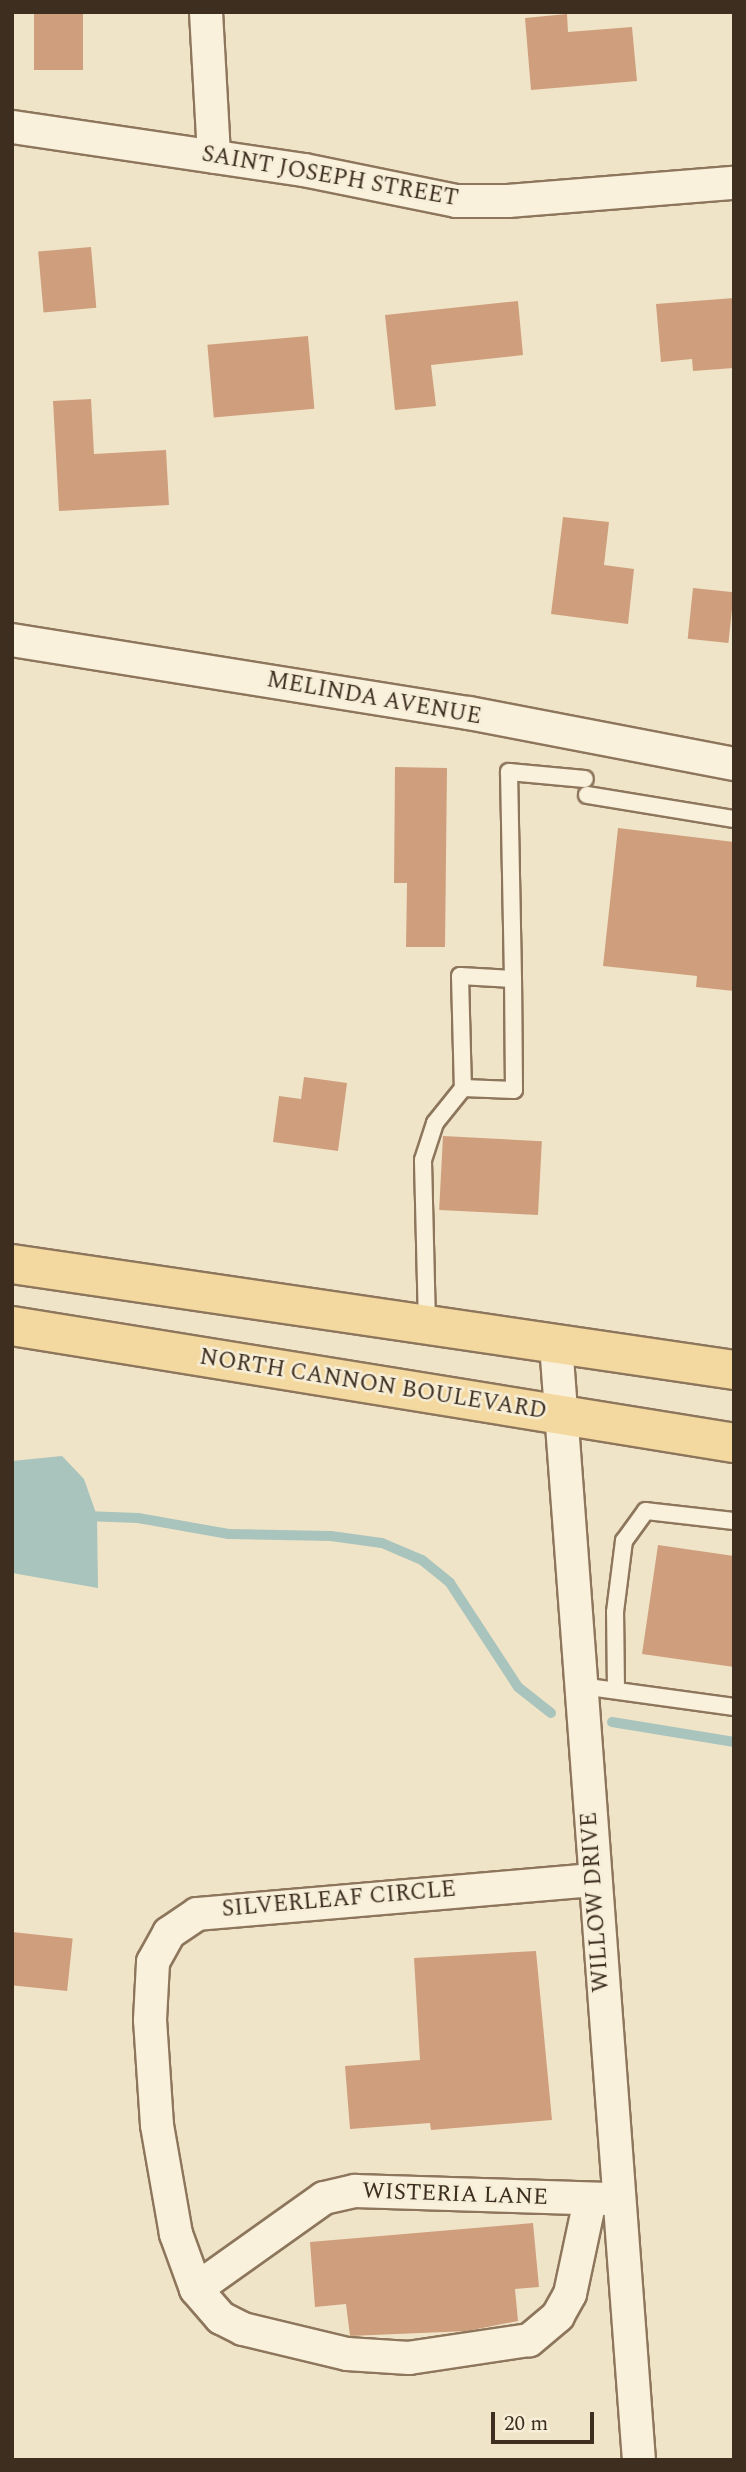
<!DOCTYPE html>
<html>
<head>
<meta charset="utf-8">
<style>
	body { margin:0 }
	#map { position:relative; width:746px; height:2472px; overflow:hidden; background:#f0e4c8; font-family:Spectral,serif }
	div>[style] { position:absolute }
	.water>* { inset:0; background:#a9c4bc }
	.stream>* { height:10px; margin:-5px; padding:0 5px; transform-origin:5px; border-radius:5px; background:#a9c4bc }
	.building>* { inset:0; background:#cf9f7d; transform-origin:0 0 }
	.roads { filter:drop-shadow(2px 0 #8d765c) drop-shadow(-2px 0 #8d765c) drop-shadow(0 2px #8d765c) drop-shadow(0 -2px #8d765c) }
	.service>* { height:16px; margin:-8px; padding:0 8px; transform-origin:8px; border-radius:8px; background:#faf1dc }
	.minor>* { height:32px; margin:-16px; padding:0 16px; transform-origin:16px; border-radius:16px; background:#faf1dc }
	.primary>* { height:38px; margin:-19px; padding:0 19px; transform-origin:19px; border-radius:19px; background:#f3d9a0 }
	span { translate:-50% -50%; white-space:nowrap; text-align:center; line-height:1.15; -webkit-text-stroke:5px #f7eed8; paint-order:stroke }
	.street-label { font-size:23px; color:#3d2e20 }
	.frame { position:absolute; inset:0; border:14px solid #3d2e20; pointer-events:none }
	.scale { position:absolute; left:491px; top:2412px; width:103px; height:32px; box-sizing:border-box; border:4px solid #3d2e20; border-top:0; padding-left:9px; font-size:21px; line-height:24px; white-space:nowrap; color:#3d2e20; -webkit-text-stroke:5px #f7eed8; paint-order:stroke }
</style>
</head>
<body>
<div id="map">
	<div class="water">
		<div style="clip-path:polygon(62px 1456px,84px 1479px,97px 1516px,98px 1588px,12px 1573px,12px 1461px)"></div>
	</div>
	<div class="stream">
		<div style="left:85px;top:1516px;width:53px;rotate:2.2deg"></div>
		<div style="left:138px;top:1518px;width:92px;rotate:10deg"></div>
		<div style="left:229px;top:1534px;width:102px;rotate:1.1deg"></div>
		<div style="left:331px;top:1536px;width:51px;rotate:7.8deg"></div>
		<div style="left:382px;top:1543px;width:43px;rotate:23deg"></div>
		<div style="left:422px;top:1560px;width:36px;rotate:39deg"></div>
		<div style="left:450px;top:1583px;width:124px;rotate:56.8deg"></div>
		<div style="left:518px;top:1687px;width:42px;rotate:38.2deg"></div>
		<div style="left:612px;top:1722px;width:124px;rotate:9.3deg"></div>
	</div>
	<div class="building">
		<div style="left:34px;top:12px;width:49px;height:58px"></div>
		<div style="clip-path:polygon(567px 14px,568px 32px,632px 27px,637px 81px,531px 90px,525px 18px)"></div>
		<div style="left:91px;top:247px;width:61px;height:53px;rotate:85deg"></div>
		<div style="clip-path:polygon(734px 298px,734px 368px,693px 371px,692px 359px,661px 362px,656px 304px)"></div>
		<div style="clip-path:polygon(518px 301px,523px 355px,431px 365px,436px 406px,395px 410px,385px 315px)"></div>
		<div style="left:308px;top:336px;width:73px;height:101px;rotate:85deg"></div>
		<div style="clip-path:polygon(91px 399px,94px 454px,166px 450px,169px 505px,59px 511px,53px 401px)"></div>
		<div style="clip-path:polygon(563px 517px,609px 522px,604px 565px,634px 569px,628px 624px,551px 614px)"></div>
		<div style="left:693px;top:588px;width:41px;height:51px;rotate:6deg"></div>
		<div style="clip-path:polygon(395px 767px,447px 768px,445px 947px,406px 947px,407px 883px,394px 883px)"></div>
		<div style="clip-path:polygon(618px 828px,734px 842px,734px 991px,696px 987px,697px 976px,603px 966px)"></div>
		<div style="clip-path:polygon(304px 1077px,347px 1083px,338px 1151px,273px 1142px,279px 1096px,301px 1099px)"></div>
		<div style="left:443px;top:1136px;width:99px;height:74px;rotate:3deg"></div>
		<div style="clip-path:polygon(658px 1545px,734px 1556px,734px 1667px,642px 1654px)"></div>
		<div style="left:12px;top:1932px;width:61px;height:53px;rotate:6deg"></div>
		<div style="clip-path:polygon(536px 1951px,552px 2120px,431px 2130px,430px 2123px,350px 2129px,345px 2066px,420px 2060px,414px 1958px)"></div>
		<div style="clip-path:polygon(533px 2223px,539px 2287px,515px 2289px,518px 2321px,467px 2331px,350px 2336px,346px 2304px,315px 2307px,310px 2242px)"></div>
	</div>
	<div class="roads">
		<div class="service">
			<div style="left:587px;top:795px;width:149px;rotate:9.3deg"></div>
			<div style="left:513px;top:979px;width:53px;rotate:-176.8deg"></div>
			<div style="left:460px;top:976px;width:112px;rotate:88.5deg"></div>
			<div style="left:463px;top:1088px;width:51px;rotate:2.2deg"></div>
			<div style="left:514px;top:1090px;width:111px;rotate:-90.5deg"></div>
			<div style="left:513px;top:979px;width:207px;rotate:-91.1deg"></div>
			<div style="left:509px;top:772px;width:76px;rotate:5.3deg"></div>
			<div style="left:427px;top:1325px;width:165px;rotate:-91.4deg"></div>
			<div style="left:423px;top:1160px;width:39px;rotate:-72deg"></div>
			<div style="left:435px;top:1123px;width:45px;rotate:-51.3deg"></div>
			<div style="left:581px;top:1686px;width:154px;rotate:7.8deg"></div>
			<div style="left:616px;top:1690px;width:78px;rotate:-90.7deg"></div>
			<div style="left:615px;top:1612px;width:72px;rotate:-82.8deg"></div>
			<div style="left:624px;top:1541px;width:37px;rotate:-54deg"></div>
			<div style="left:646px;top:1511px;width:89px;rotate:6.5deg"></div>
		</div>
		<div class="minor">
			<div style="left:206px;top:12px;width:145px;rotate:86.8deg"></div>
			<div style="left:12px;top:127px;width:295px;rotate:8.4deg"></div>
			<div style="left:304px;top:170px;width:155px;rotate:11.5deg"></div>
			<div style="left:456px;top:201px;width:52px"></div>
			<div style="left:508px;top:201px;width:227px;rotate:-4.6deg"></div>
			<div style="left:12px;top:640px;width:463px;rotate:9.1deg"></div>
			<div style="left:469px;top:713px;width:270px;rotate:10.9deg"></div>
			<div style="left:556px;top:1344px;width:1119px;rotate:85.75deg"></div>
			<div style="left:590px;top:2200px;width:96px;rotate:102deg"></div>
			<div style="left:570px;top:2294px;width:25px;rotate:119deg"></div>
			<div style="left:558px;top:2316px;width:38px;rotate:140deg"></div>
			<div style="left:529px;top:2340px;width:121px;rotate:171.5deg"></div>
			<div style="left:409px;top:2358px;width:62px;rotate:-176.3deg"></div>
			<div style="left:347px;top:2354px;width:107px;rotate:-166.5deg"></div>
			<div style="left:243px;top:2329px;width:25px;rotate:-153deg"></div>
			<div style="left:221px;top:2318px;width:38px;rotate:-131deg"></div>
			<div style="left:196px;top:2289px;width:59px;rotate:-110deg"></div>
			<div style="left:176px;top:2234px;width:111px;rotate:-99.9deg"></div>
			<div style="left:157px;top:2125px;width:105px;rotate:-93.8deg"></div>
			<div style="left:150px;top:2020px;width:58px;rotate:-87deg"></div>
			<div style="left:153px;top:1962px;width:33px;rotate:-61deg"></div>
			<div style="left:169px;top:1933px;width:34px;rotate:-34deg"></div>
			<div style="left:197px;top:1914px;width:399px;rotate:-4.9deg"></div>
			<div style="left:196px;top:2289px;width:157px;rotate:-35.4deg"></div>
			<div style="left:324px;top:2198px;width:32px;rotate:-13deg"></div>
			<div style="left:355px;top:2191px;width:254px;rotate:1.8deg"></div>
		</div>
		<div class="primary">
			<div style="left:12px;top:1264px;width:730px;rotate:8.35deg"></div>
			<div style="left:12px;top:1326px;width:731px;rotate:9.2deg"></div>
		</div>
	</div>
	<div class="street-label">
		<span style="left:330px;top:177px;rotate:10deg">SAINT JOSEPH STREET</span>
		<span style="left:374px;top:699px;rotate:10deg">MELINDA AVENUE</span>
		<span style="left:373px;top:1385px;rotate:9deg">NORTH CANNON BOULEVARD</span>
		<span style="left:339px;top:1900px;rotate:-5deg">SILVERLEAF CIRCLE</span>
		<span style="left:596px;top:1902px;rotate:-94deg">WILLOW DRIVE</span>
		<span style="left:455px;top:2195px;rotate:2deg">WISTERIA LANE</span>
	</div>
	<div class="frame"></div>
	<div class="scale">20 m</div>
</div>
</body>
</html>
